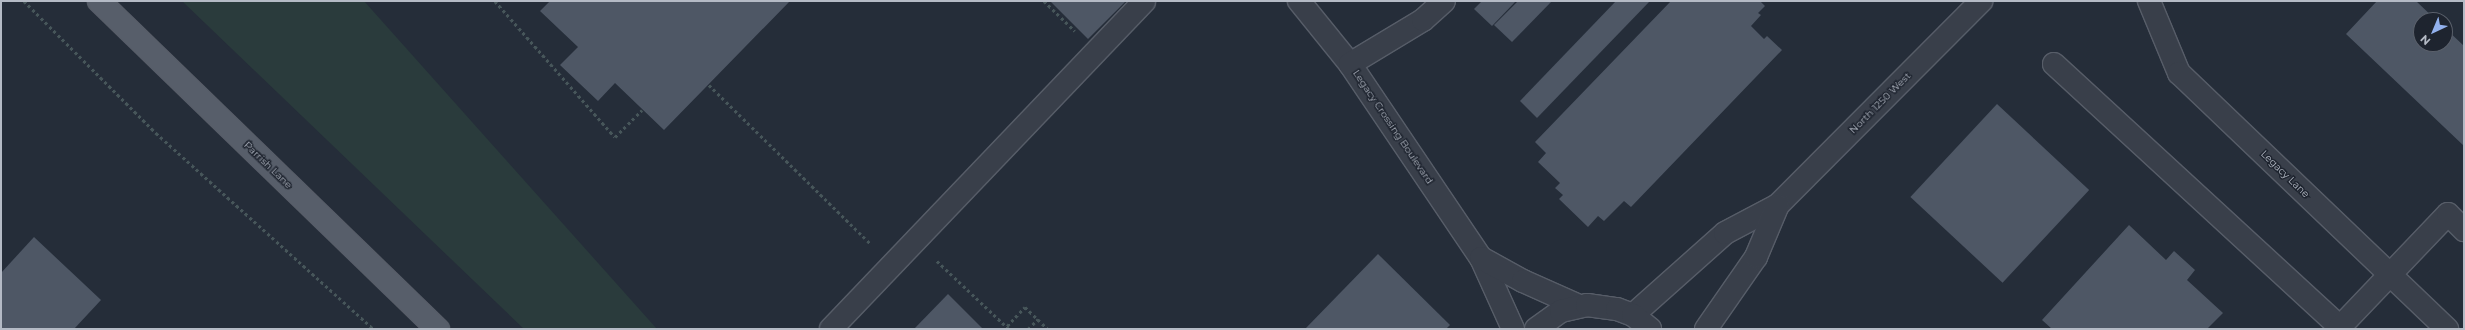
<!DOCTYPE html>
<html>
<head>
<meta charset="utf-8">
<style>
	body { margin:0 }
	#map { position:relative; width:2465px; height:330px; overflow:hidden; background:#252d39; font-family:Montserrat,sans-serif }
	div>[style] { position:absolute }
	.green>* { inset:0; background:#2a3b3c }
	.building>* { inset:0; background:#4e5765; transform-origin:0 0 }
	.path>* { height:2.5px; margin-top:-1.25px; transform-origin:0; background:repeating-linear-gradient(90deg,#47565a 0 3px,transparent 0 6px) }
	.roads { filter:drop-shadow(1px 0 #575d68) drop-shadow(-1px 0 #575d68) drop-shadow(0 1px #575d68) drop-shadow(0 -1px #575d68) }
	.minor>* { height:22px; margin:-11px; padding:0 11px; transform-origin:11px; border-radius:11px; background:#393f4a }
	.major>* { height:22px; margin:-11px; padding:0 11px; transform-origin:11px; border-radius:11px; background:#575e6a }
	span { translate:-50% -50%; white-space:nowrap; text-align:center; line-height:1.15; -webkit-text-stroke:3px #1e242f; paint-order:stroke }
	.street-label { font-size:10px; color:#b4bac5 }
	.frame { position:absolute; inset:0; border:2px solid #b4bac5; pointer-events:none }
	.north { position:absolute; left:2413px; top:12px; width:40px; height:40px; box-sizing:border-box; background:#1e242f; border:1px solid #5a606b; border-radius:50%; rotate:224deg; font-size:11px; font-weight:700; line-height:16px; text-align:center; color:#b4bac5 }
	.north::after { content:''; display:block; margin:auto; width:14px; height:18px; background:#92b1ed; clip-path:polygon(50% 0,100% 100%,50% 72%,0 100%) }
</style>
</head>
<body>
<div id="map">
	<div class="green">
		<div style="clip-path:polygon(182px 1px,364px 1px,657px 329px,524px 329px)"></div>
	</div>
	<div class="building">
		<div style="clip-path:polygon(550px 1px,790px 1px,664px 130px,615px 83px,598px 101px,560px 65px,578px 47px,540px 11px)"></div>
		<div style="clip-path:polygon(1050px 1px,1126px 1px,1088px 39px)"></div>
		<div style="clip-path:polygon(1482px 1px,1516px 1px,1492px 26px,1474px 9px)"></div>
		<div style="clip-path:polygon(1518px 1px,1552px 1px,1512px 42px,1494px 25px)"></div>
		<div style="clip-path:polygon(1616px 1px,1650px 1px,1537px 118px,1520px 101px)"></div>
		<div style="clip-path:polygon(1671px 1px,1760px 1px,1765px 6px,1758px 13px,1761px 15px,1751px 26px,1764px 39px,1767px 36px,1782px 50px,1631px 207px,1624px 201px,1604px 221px,1598px 216px,1588px 227px,1559px 199px,1563px 195px,1555px 188px,1560px 183px,1538px 162px,1546px 153px,1535px 142px)"></div>
		<div style="clip-path:polygon(2377px 1px,2416px 1px,2436px 20px,2421px 20px,2421px 44px,2445px 44px,2445px 28px,2464px 46px,2464px 146px,2346px 34px)"></div>
		<div style="left:1997px;top:104px;width:126px;height:127px;rotate:43deg"></div>
		<div style="clip-path:polygon(2129px 225px,2166px 260px,2174px 251px,2195px 270px,2187px 280px,2223px 313px,2207px 329px,2052px 329px,2042px 320px)"></div>
		<div style="clip-path:polygon(34px 237px,101px 300px,74px 329px,1px 329px,1px 273px)"></div>
		<div style="clip-path:polygon(1378px 254px,1450px 325px,1446px 329px,1305px 329px)"></div>
		<div style="clip-path:polygon(948px 294px,983px 329px,914px 329px)"></div>
	</div>
	<div class="path">
		<div style="left:24px;top:1px;width:187px;rotate:45deg"></div>
		<div style="left:156px;top:133px;width:293px;rotate:42deg"></div>
		<div style="left:495px;top:1px;width:181px;rotate:48.6deg"></div>
		<div style="left:615px;top:137px;width:38px;rotate:-45deg"></div>
		<div style="left:1044px;top:1px;width:43px;rotate:44.1deg"></div>
		<div style="left:709px;top:85px;width:227px;rotate:44.5deg"></div>
		<div style="left:937px;top:261px;width:99px;rotate:43.4deg"></div>
		<div style="left:1007px;top:326px;width:26px;rotate:-47deg"></div>
		<div style="left:1025px;top:307px;width:32px;rotate:44deg"></div>
		<div style="left:1028px;top:329px;width:14px;rotate:-45deg"></div>
	</div>
	<div class="roads">
		<div class="minor">
			<div style="left:1299px;top:1px;width:81px;rotate:51deg"></div>
			<div style="left:1350px;top:64px;width:234px;rotate:56deg"></div>
			<div style="left:1481px;top:258px;width:78px;rotate:65.7deg"></div>
			<div style="left:2149px;top:1px;width:78px;rotate:67.4deg"></div>
			<div style="left:2179px;top:73px;width:371px;rotate:43.7deg"></div>
			<div style="left:1350px;top:64px;width:85px;rotate:-31.1deg"></div>
			<div style="left:1423px;top:20px;width:28px;rotate:-42deg"></div>
			<div style="left:2054px;top:64px;width:389px;rotate:42.6deg"></div>
			<div style="left:1481px;top:258px;width:48px;rotate:28.7deg"></div>
			<div style="left:1523px;top:281px;width:61px;rotate:24.1deg"></div>
			<div style="left:1633px;top:315px;width:123px;rotate:-41.7deg"></div>
			<div style="left:1725px;top:233px;width:60px;rotate:-27.8deg"></div>
			<div style="left:1778px;top:205px;width:288px;rotate:-45.1deg"></div>
			<div style="left:831px;top:329px;width:453px;rotate:-46.3deg"></div>
			<div style="left:1536px;top:329px;width:31px;rotate:-36deg"></div>
			<div style="left:1561px;top:311px;width:27px;rotate:-13deg"></div>
			<div style="left:1587px;top:305px;width:30px;rotate:8deg"></div>
			<div style="left:1617px;top:309px;width:17px;rotate:21deg"></div>
			<div style="left:1633px;top:315px;width:22px;rotate:39deg"></div>
			<div style="left:1706px;top:329px;width:88px;rotate:-55.2deg"></div>
			<div style="left:1756px;top:257px;width:56px;rotate:-67.1deg"></div>
			<div style="left:2342px;top:329px;width:3px;rotate:-135deg"></div>
			<div style="left:2340px;top:327px;width:156px;rotate:-46.3deg"></div>
			<div style="left:2448px;top:214px;width:23px;rotate:45deg"></div>
		</div>
		<div class="major">
			<div style="left:99px;top:1px;width:472px;rotate:44.1deg"></div>
		</div>
	</div>
	<div class="street-label">
		<span style="left:1880px;top:103px;rotate:-45deg">North 1250 West</span>
		<span style="left:1393px;top:127px;rotate:56deg">Legacy Crossing Boulevard</span>
		<span style="left:268px;top:165px;rotate:44deg">Parrish Lane</span>
		<span style="left:2285px;top:174px;rotate:44deg">Legacy Lane</span>
	</div>
	<div class="frame"></div>
	<div class="north">N</div>
</div>
</body>
</html>
